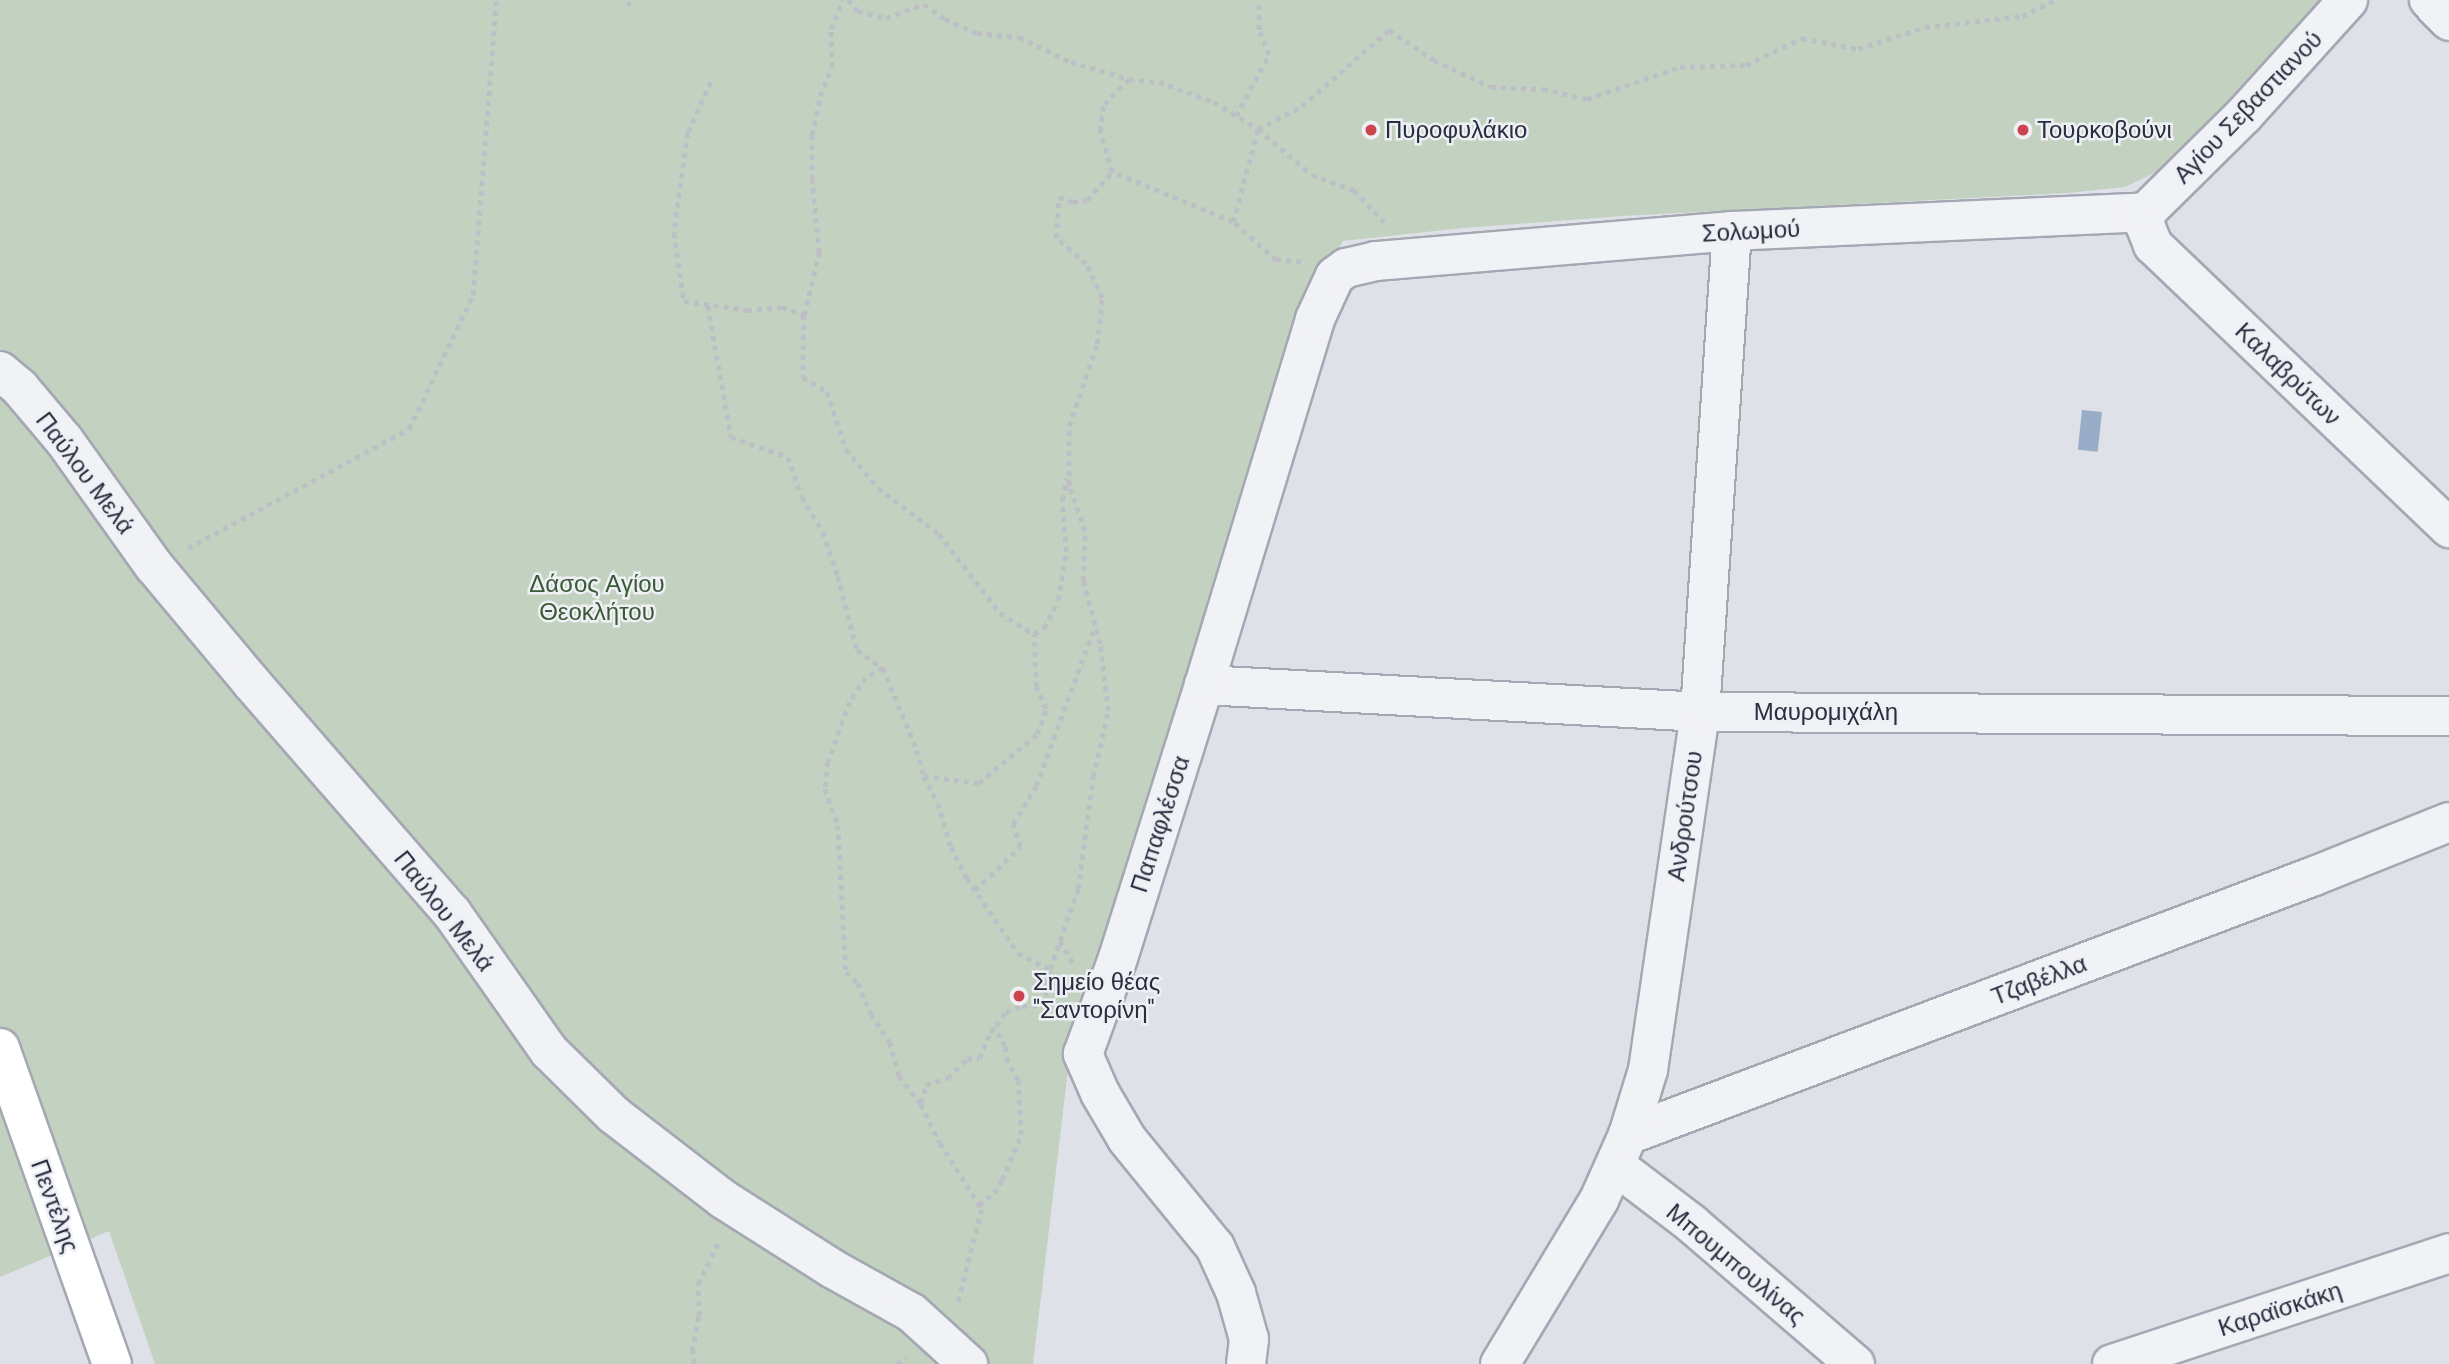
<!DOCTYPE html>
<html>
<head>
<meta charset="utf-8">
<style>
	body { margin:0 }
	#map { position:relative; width:2449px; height:1364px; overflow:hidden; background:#dee1e8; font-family:"DM Sans",sans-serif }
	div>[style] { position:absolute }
	.green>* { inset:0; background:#c3d2c0 }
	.water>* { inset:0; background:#99acc8; transform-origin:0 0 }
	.path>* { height:4.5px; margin-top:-2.25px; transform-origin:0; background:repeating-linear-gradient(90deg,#bdbfc6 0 5px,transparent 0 10px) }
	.roads { filter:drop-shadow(2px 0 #a4a8b2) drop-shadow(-2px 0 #a4a8b2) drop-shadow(0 2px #a4a8b2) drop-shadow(0 -2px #a4a8b2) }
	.minor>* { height:38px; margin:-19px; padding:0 19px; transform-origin:19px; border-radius:19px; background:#f1f2f6 }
	.tertiary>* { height:38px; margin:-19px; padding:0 19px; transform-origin:19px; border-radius:19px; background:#f1f2f6 }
	.secondary>* { height:38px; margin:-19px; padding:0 19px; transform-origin:19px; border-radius:19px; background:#fff }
	.dots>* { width:19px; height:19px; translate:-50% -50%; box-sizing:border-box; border:4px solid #eef0f5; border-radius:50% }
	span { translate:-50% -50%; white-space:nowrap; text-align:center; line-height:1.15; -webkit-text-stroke:5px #eef0f5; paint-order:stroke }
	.street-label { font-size:24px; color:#282e3e }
	.poi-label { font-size:24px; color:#282e3e }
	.left { translate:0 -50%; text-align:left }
	.park-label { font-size:24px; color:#395a35 }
</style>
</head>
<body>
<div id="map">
	<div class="green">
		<div style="clip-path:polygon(0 0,2324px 0,2192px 146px,2165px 168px,2125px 187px,2067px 193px,1623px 216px,1463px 228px,1343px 241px,1326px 271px,1071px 1045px,1033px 1364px,155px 1364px,109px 1231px,0 1277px)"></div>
	</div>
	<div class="water">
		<div style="left:2082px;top:410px;width:20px;height:40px;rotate:6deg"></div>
	</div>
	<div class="path">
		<div style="left:848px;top:0;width:15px;rotate:48deg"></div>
		<div style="left:858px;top:11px;width:29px;rotate:14deg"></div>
		<div style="left:886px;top:18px;width:40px;rotate:-20.2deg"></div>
		<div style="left:924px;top:4px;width:26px;rotate:36deg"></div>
		<div style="left:945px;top:19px;width:35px;rotate:24deg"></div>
		<div style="left:977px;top:33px;width:42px;rotate:5.4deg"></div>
		<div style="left:1019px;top:37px;width:58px;rotate:25.7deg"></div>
		<div style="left:1071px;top:62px;width:60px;rotate:16.3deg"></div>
		<div style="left:627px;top:5px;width:7px;rotate:-45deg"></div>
		<div style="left:711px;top:82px;width:56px;rotate:114.3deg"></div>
		<div style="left:688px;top:133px;width:101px;rotate:98deg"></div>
		<div style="left:674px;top:233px;width:69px;rotate:81.6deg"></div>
		<div style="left:684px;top:301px;width:64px;rotate:8.1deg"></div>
		<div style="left:747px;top:310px;width:35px;rotate:-5deg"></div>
		<div style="left:782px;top:307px;width:23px;rotate:20deg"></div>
		<div style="left:804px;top:315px;width:64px;rotate:-76.4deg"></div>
		<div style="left:819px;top:253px;width:73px;rotate:-95.5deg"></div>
		<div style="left:812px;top:180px;width:45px;rotate:-90deg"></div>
		<div style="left:812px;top:135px;width:40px;rotate:-78deg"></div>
		<div style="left:820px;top:96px;width:31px;rotate:-68deg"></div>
		<div style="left:832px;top:67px;width:38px;rotate:-92deg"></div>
		<div style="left:831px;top:29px;width:31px;rotate:-68deg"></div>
		<div style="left:1236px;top:116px;width:69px;rotate:-61.6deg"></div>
		<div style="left:1269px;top:55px;width:27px;rotate:-112deg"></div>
		<div style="left:1259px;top:30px;width:30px;rotate:-90deg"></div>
		<div style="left:1233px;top:222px;width:96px;rotate:-75deg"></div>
		<div style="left:1258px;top:129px;width:50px;rotate:-27.6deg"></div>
		<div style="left:1302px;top:106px;width:116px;rotate:-41.1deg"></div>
		<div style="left:1389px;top:30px;width:54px;rotate:33.7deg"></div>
		<div style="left:1434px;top:60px;width:63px;rotate:25.3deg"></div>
		<div style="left:1491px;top:87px;width:52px;rotate:2.2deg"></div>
		<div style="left:1543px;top:89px;width:45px;rotate:12.8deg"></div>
		<div style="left:1587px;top:99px;width:98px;rotate:-19deg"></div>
		<div style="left:1680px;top:67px;width:66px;rotate:-1.7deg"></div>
		<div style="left:1746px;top:65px;width:62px;rotate:-25.7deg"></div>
		<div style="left:1802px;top:38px;width:57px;rotate:11.1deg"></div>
		<div style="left:1858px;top:49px;width:71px;rotate:-18.2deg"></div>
		<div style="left:1925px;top:27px;width:98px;rotate:-6.5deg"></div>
		<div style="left:2022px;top:16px;width:37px;rotate:-26deg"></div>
		<div style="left:1301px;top:262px;width:25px;rotate:-175deg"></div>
		<div style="left:1276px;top:260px;width:57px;rotate:-138.5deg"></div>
		<div style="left:1233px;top:222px;width:131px;rotate:-157.5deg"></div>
		<div style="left:1112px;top:172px;width:43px;rotate:-106.3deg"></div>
		<div style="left:1100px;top:131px;width:27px;rotate:-82deg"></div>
		<div style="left:1104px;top:104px;width:35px;rotate:-45deg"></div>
		<div style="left:1129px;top:79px;width:30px;rotate:6deg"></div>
		<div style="left:1159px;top:82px;width:59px;rotate:20deg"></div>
		<div style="left:1214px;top:102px;width:52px;rotate:31.5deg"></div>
		<div style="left:1258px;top:129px;width:71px;rotate:40.4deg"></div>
		<div style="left:1312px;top:175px;width:45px;rotate:19.7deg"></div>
		<div style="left:1354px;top:190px;width:44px;rotate:46.8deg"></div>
		<div style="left:708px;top:306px;width:133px;rotate:80deg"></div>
		<div style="left:731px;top:437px;width:60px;rotate:19.3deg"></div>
		<div style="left:788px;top:457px;width:42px;rotate:70.7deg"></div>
		<div style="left:802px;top:497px;width:41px;rotate:59deg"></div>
		<div style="left:823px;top:532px;width:46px;rotate:71.2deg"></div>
		<div style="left:838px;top:576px;width:76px;rotate:75.6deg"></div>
		<div style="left:857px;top:650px;width:32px;rotate:35deg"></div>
		<div style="left:883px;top:668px;width:89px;rotate:67.5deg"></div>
		<div style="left:917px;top:750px;width:27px;rotate:75deg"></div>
		<div style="left:924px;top:776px;width:30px;rotate:63deg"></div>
		<div style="left:938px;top:803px;width:46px;rotate:73.5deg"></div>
		<div style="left:951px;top:847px;width:35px;rotate:63deg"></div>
		<div style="left:967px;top:878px;width:91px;rotate:55.8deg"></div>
		<div style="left:1018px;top:953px;width:36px;rotate:27deg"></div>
		<div style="left:804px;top:315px;width:62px;rotate:90.9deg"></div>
		<div style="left:803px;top:377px;width:28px;rotate:32deg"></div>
		<div style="left:827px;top:392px;width:60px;rotate:71.6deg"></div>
		<div style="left:846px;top:449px;width:50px;rotate:50.6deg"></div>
		<div style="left:878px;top:488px;width:76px;rotate:37deg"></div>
		<div style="left:939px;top:534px;width:100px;rotate:52.3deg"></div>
		<div style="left:1000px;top:613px;width:40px;rotate:32deg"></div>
		<div style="left:1034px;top:634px;width:12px;rotate:-31deg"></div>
		<div style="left:1044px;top:628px;width:31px;rotate:-63deg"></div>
		<div style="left:1058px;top:600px;width:49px;rotate:-80.5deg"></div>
		<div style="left:1066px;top:552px;width:52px;rotate:-94.4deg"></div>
		<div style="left:1062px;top:500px;width:22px;rotate:-77deg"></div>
		<div style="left:188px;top:548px;width:251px;rotate:-28.3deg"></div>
		<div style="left:409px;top:429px;width:148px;rotate:-64.5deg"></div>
		<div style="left:473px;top:295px;width:296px;rotate:-85.5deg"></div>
		<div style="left:883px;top:668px;width:20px;rotate:150deg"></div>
		<div style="left:866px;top:678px;width:29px;rotate:124deg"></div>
		<div style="left:850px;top:702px;width:64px;rotate:110.1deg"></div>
		<div style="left:828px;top:762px;width:27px;rotate:96deg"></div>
		<div style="left:825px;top:789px;width:38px;rotate:70deg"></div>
		<div style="left:838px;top:825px;width:147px;rotate:86.9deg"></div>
		<div style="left:846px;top:972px;width:16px;rotate:43deg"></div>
		<div style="left:858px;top:983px;width:34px;rotate:67deg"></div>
		<div style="left:871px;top:1014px;width:34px;rotate:56deg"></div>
		<div style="left:890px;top:1042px;width:35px;rotate:75deg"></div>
		<div style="left:899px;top:1076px;width:36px;rotate:52deg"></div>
		<div style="left:921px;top:1104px;width:43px;rotate:64deg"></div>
		<div style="left:940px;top:1143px;width:78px;rotate:57.5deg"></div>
		<div style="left:982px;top:1209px;width:97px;rotate:104.3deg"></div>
		<div style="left:924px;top:776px;width:55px;rotate:7.3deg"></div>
		<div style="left:979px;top:783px;width:76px;rotate:-40.2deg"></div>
		<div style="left:1037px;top:734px;width:27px;rotate:-70deg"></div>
		<div style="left:1046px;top:709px;width:24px;rotate:-114deg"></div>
		<div style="left:1036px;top:687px;width:53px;rotate:-92.2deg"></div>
		<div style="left:975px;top:890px;width:62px;rotate:-43.7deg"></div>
		<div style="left:1020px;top:847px;width:24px;rotate:-107deg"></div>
		<div style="left:1013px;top:824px;width:44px;rotate:-58.8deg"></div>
		<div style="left:1036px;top:786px;width:171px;rotate:-69.8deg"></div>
		<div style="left:1060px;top:941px;width:29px;rotate:59deg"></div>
		<div style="left:1056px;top:1020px;width:19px;rotate:-129deg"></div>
		<div style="left:1044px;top:1005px;width:36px;rotate:-81deg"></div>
		<div style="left:1050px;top:969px;width:85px;rotate:-70.7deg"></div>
		<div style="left:1078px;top:889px;width:113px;rotate:-82.4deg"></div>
		<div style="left:1093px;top:777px;width:68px;rotate:-77.2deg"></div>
		<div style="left:1108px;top:711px;width:67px;rotate:-96.8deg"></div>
		<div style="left:1100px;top:644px;width:65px;rotate:-105.1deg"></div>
		<div style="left:1083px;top:581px;width:50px;rotate:-87.7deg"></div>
		<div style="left:1085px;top:531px;width:48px;rotate:-109.6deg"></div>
		<div style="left:1069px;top:486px;width:60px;rotate:-90deg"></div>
		<div style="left:1069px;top:426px;width:87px;rotate:-71.1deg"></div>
		<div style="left:1097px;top:344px;width:46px;rotate:-83.8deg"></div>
		<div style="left:1102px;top:298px;width:38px;rotate:-115deg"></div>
		<div style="left:1086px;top:264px;width:40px;rotate:-139deg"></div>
		<div style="left:1056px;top:238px;width:41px;rotate:-85.8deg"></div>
		<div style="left:1059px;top:197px;width:15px;rotate:20deg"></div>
		<div style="left:1073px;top:202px;width:14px;rotate:-8deg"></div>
		<div style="left:1087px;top:200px;width:38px;rotate:-48deg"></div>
		<div style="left:921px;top:1103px;width:19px;rotate:-74deg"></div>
		<div style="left:926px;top:1085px;width:23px;rotate:-18deg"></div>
		<div style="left:948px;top:1078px;width:27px;rotate:-45deg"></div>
		<div style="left:967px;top:1059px;width:12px;rotate:-5deg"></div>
		<div style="left:979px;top:1058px;width:27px;rotate:-66deg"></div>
		<div style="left:990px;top:1033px;width:26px;rotate:-53deg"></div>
		<div style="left:1006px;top:1012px;width:17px;rotate:-21deg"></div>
		<div style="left:1022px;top:1006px;width:22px;rotate:-3deg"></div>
		<div style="left:979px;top:1205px;width:19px;rotate:-39deg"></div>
		<div style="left:994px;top:1193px;width:15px;rotate:-58deg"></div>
		<div style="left:1002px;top:1180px;width:49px;rotate:-67.1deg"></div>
		<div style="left:1021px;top:1135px;width:55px;rotate:-93.1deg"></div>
		<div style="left:1018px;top:1080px;width:21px;rotate:-121deg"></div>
		<div style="left:1007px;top:1062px;width:16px;rotate:-97deg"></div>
		<div style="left:1005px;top:1046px;width:22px;rotate:-120deg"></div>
		<div style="left:694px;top:1364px;width:13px;rotate:-99deg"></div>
		<div style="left:692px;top:1351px;width:36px;rotate:-79deg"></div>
		<div style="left:699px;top:1316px;width:32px;rotate:-92deg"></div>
		<div style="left:698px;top:1284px;width:50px;rotate:-63.9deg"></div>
		<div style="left:897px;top:1364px;width:11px;rotate:-41deg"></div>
	</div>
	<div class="roads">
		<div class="minor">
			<div style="left:2429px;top:0;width:29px;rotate:46deg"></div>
			<div style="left:0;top:371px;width:26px;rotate:40deg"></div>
			<div style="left:20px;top:388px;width:68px;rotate:49.8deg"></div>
			<div style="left:64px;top:440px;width:155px;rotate:54.5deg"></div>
			<div style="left:154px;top:566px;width:151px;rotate:50.1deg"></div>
			<div style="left:251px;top:682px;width:306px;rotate:49deg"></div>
			<div style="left:452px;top:913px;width:169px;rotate:54.9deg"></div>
			<div style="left:549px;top:1051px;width:91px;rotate:44.6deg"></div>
			<div style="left:614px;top:1115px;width:138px;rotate:37.6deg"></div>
			<div style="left:723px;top:1199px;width:130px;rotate:32.5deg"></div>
			<div style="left:833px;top:1269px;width:90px;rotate:29.1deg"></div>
			<div style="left:912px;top:1313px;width:76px;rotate:42.3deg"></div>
			<div style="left:1204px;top:685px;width:497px;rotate:3.1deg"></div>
			<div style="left:1700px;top:712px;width:749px;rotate:0.31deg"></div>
			<div style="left:1628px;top:1135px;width:733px;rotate:-20.68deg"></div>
			<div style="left:2314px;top:876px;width:145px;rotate:-21.8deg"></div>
			<div style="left:1616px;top:1166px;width:96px;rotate:37.3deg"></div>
			<div style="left:1692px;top:1224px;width:215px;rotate:40.7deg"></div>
			<div style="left:1246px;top:1364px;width:25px;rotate:-83deg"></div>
			<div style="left:1249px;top:1339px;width:48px;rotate:-105.8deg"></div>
			<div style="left:1236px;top:1293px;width:51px;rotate:-114.5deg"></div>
			<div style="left:1215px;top:1247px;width:139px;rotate:-129.2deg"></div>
			<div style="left:1127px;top:1139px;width:53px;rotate:-120.4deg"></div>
			<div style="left:1100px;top:1093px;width:43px;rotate:-113.6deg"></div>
			<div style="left:1083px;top:1054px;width:102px;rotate:-70deg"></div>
			<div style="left:1118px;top:958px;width:286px;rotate:-72.5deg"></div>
			<div style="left:1204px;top:685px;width:382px;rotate:-73.1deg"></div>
			<div style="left:1315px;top:319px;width:47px;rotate:-65.1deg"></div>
			<div style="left:1335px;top:276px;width:14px;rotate:-36deg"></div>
			<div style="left:1346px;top:268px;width:31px;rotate:-13deg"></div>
			<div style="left:1376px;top:261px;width:357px;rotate:-4.8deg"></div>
			<div style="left:1732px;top:231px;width:414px;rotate:-2.6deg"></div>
			<div style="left:1500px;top:1364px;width:192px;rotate:-58.9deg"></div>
			<div style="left:1599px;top:1200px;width:71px;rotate:-66deg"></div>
			<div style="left:1628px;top:1135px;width:68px;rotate:-72.9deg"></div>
			<div style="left:1648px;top:1070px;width:362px;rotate:-81.7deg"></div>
			<div style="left:1700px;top:712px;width:482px;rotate:-86.2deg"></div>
			<div style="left:2112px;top:1364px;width:355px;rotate:-18.2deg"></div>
		</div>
		<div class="tertiary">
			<div style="left:2348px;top:0;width:155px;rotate:132.1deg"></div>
			<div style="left:2244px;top:115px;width:138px;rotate:135.3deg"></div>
			<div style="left:2146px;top:212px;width:13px;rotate:94deg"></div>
			<div style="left:2145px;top:225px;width:22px;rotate:68deg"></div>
			<div style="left:2153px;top:245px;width:410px;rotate:43.7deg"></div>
		</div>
		<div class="secondary">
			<div style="left:0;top:1048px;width:335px;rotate:70.5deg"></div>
		</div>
	</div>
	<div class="dots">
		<div style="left:1371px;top:130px;background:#cc444e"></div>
		<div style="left:2023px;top:130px;background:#cc444e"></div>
		<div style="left:1019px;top:996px;background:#cc444e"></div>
	</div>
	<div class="street-label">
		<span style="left:2248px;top:107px;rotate:-46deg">Αγίου Σεβαστιανού</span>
		<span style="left:1751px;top:231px;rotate:-3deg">Σολωμού</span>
		<span style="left:2288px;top:374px;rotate:44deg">Καλαβρύτων</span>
		<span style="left:85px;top:473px;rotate:53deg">Παύλου Μελά</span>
		<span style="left:1826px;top:712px">Μαυρομιχάλη</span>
		<span style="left:1685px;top:816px;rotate:-82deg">Ανδρούτσου</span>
		<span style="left:1160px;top:824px;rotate:-72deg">Παπαφλέσσα</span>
		<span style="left:444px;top:911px;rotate:52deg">Παύλου Μελά</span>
		<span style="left:2039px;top:980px;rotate:-21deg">Τζαβέλλα</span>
		<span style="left:55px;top:1206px;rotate:70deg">Πεντέλης</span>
		<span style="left:1736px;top:1264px;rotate:40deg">Μπουμπουλίνας</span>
		<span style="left:2280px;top:1309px;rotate:-18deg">Καραϊσκάκη</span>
	</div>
	<div class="poi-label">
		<span class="left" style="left:1385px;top:130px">Πυροφυλάκιο</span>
		<span class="left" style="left:2037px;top:130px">Τουρκοβούνι</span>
		<span class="left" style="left:1033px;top:996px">Σημείο θέας<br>"Σαντορίνη"</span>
	</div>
	<div class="park-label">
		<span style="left:597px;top:598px">Δάσος Αγίου<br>Θεοκλήτου</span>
	</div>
</div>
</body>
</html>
